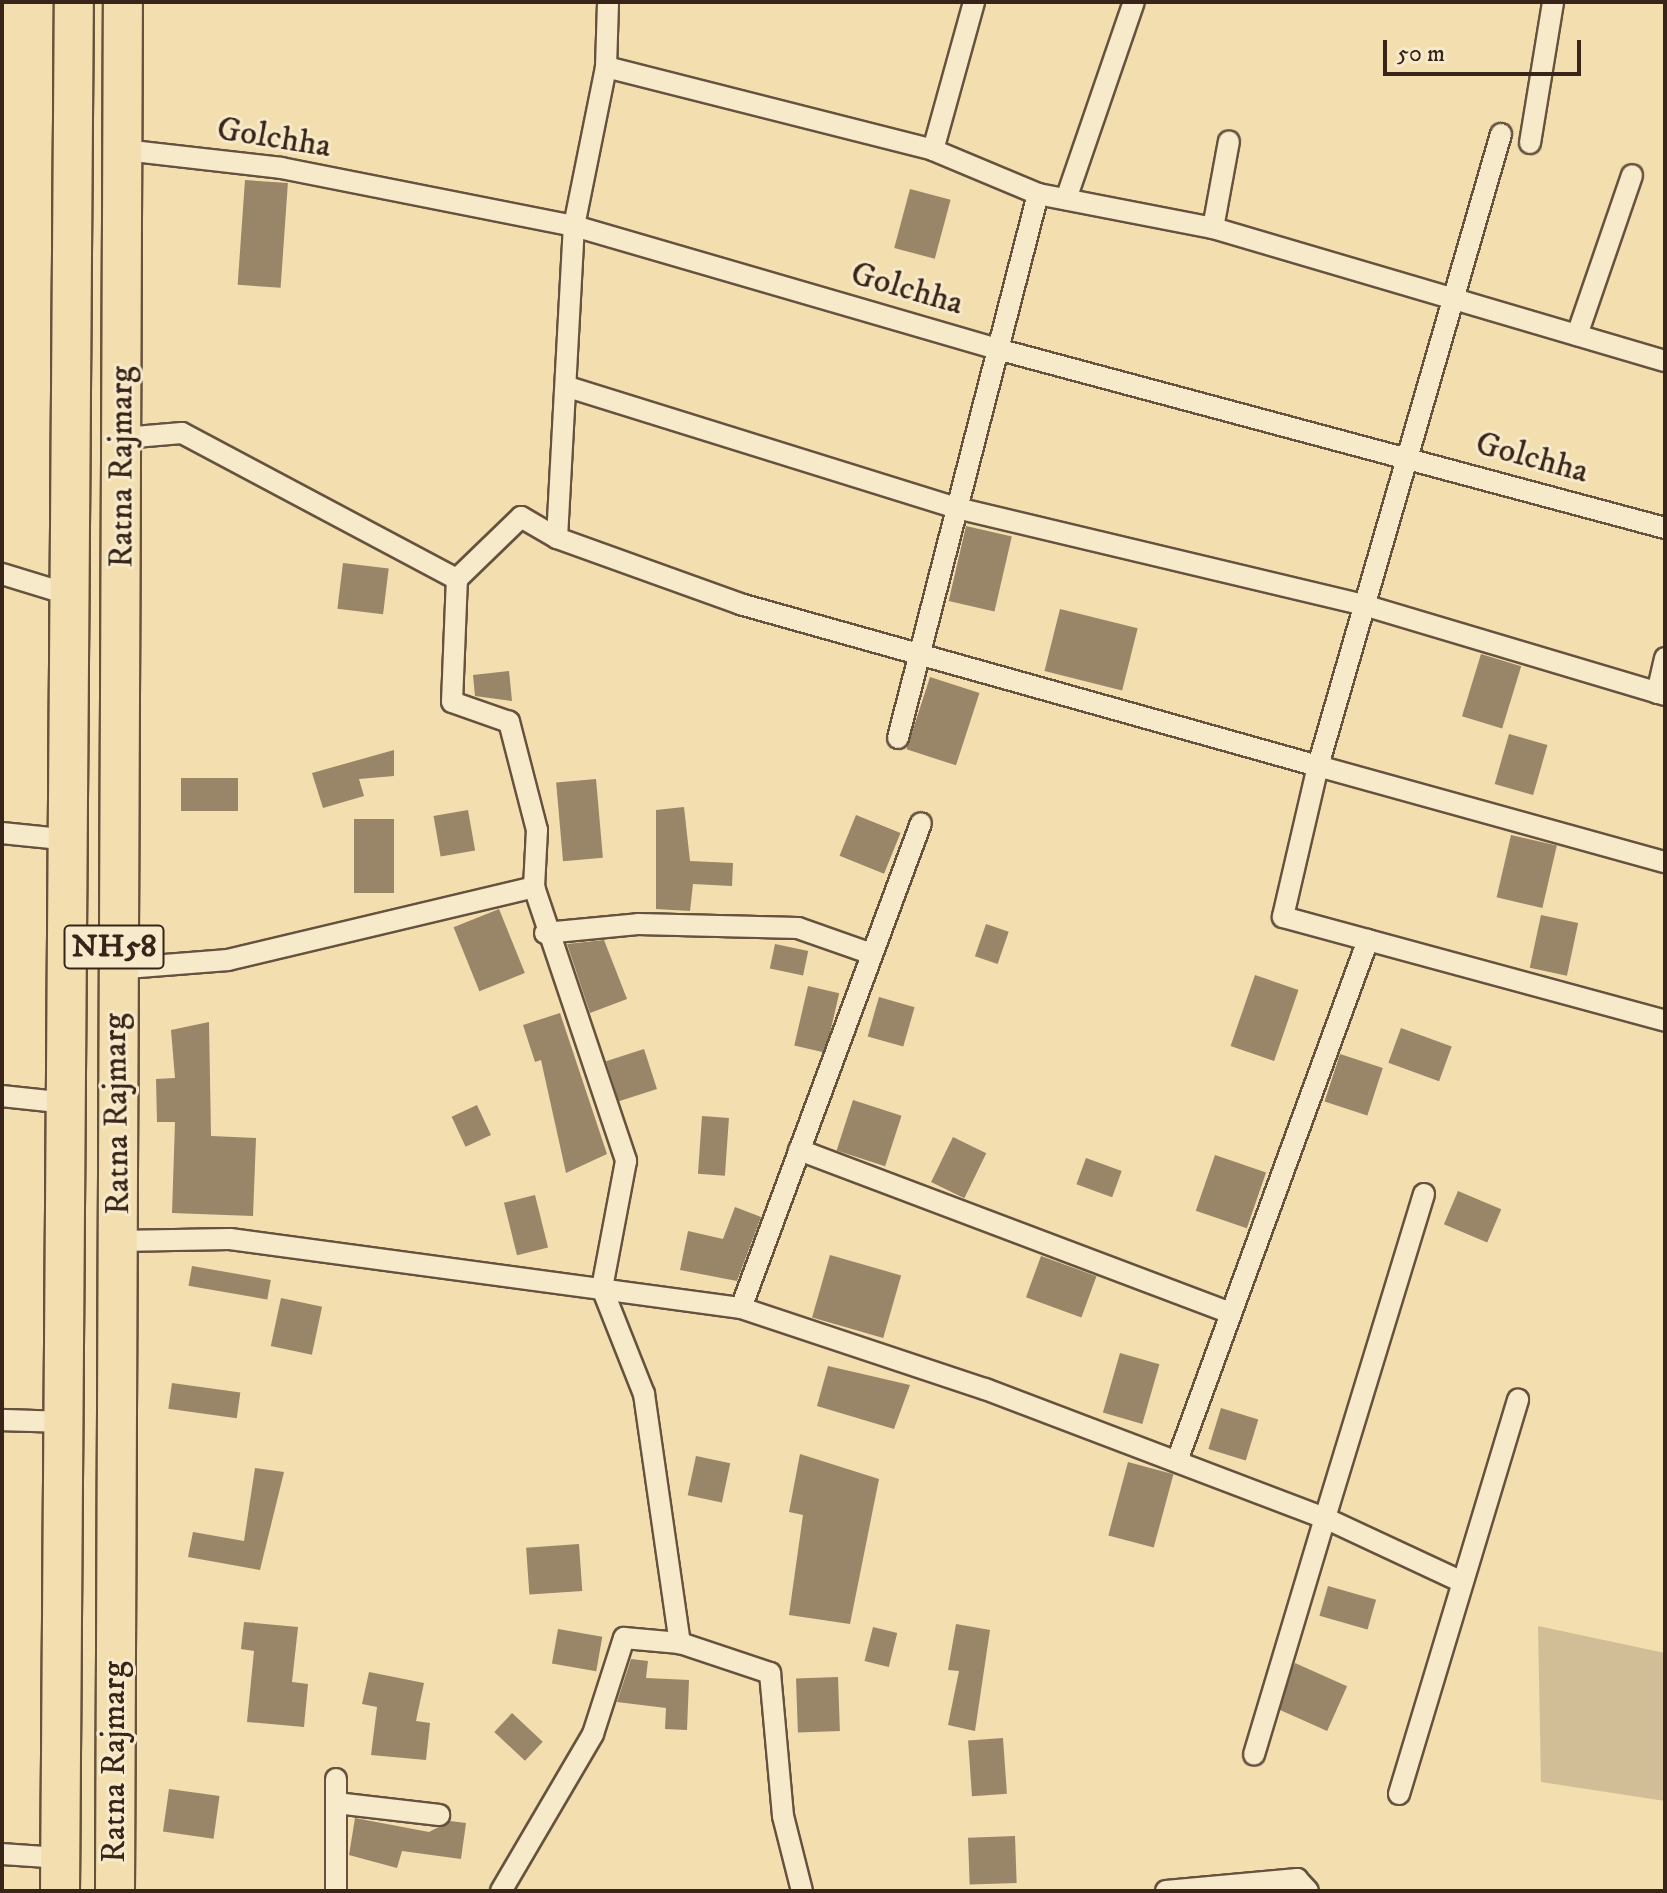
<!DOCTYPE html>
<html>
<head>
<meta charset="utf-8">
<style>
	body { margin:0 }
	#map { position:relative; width:1667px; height:1893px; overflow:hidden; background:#f2deaf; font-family:"IM FELL DW Pica",serif }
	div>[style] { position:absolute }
	.green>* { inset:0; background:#d2be96 }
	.building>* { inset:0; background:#998567; transform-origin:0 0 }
	.roads { filter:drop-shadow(2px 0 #66523e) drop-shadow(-2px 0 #66523e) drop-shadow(0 2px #66523e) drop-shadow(0 -2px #66523e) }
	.street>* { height:20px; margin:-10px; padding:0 10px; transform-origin:10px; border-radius:10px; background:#f7eacb }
	.highway>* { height:38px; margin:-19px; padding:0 19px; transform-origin:19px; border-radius:19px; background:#f2deaf }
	span { translate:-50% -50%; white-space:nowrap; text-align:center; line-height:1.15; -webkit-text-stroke:6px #f7eacb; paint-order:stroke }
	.shield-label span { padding:2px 6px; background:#f7eacb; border:2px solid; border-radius:6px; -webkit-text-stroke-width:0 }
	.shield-label { font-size:32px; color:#382419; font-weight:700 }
	.street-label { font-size:34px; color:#382419 }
	.frame { position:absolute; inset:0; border:4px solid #382419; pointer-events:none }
	.scale { position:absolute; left:1383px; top:40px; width:198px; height:36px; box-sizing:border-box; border:4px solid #382419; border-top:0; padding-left:10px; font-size:24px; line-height:28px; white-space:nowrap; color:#382419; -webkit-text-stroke:6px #f7eacb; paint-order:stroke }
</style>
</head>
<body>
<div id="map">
	<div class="green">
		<div style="clip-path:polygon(1538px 1626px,1665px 1653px,1665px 1801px,1541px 1782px)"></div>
	</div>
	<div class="building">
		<div style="left:245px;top:180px;width:43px;height:105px;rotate:4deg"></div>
		<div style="left:910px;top:189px;width:42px;height:61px;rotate:15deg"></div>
		<div style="left:966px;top:526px;width:47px;height:77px;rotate:13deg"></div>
		<div style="left:343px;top:563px;width:46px;height:46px;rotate:7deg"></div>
		<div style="left:1060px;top:609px;width:80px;height:64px;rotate:14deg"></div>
		<div style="left:1481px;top:654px;width:42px;height:65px;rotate:17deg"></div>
		<div style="clip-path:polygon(509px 671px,512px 701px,475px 696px,473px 675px)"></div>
		<div style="left:930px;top:677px;width:52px;height:76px;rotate:18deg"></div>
		<div style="left:1509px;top:734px;width:40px;height:52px;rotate:16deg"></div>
		<div style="clip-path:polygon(394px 750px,394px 776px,359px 779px,364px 796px,323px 808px,312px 773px)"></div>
		<div style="left:238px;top:778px;width:33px;height:57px;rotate:90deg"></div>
		<div style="left:596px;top:779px;width:79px;height:40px;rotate:85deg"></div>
		<div style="clip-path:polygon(684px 807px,690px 861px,733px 863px,732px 886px,693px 884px,690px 911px,656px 909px,656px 810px)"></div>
		<div style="left:468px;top:810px;width:41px;height:35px;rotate:80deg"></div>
		<div style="left:856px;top:815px;width:48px;height:44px;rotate:22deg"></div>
		<div style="left:354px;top:819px;width:40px;height:74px"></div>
		<div style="left:1511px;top:835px;width:47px;height:64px;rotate:13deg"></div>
		<div style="left:499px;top:909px;width:69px;height:49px;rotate:68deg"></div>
		<div style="left:1541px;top:915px;width:38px;height:54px;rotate:12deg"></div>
		<div style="left:986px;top:924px;width:24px;height:34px;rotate:19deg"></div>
		<div style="clip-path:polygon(604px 940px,627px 999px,590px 1013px,567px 944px)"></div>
		<div style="left:775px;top:944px;width:34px;height:25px;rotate:12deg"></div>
		<div style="left:1255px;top:975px;width:46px;height:75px;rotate:19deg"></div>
		<div style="left:808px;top:986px;width:32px;height:61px;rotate:13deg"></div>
		<div style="left:879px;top:997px;width:37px;height:41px;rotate:16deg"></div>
		<div style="clip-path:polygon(560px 1013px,607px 1154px,566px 1173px,541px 1060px,535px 1062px,523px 1025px)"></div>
		<div style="clip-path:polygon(209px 1022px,211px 1136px,256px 1138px,253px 1216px,172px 1213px,175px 1122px,157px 1122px,156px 1079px,175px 1078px,171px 1030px)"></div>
		<div style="left:1401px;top:1028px;width:54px;height:37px;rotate:20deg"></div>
		<div style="left:644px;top:1049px;width:42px;height:40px;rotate:72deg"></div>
		<div style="left:1340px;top:1054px;width:45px;height:50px;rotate:18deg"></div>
		<div style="left:853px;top:1100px;width:51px;height:53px;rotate:18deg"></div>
		<div style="left:477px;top:1105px;width:33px;height:28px;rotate:65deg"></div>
		<div style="left:702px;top:1116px;width:27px;height:58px;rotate:4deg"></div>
		<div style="left:953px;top:1137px;width:37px;height:50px;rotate:26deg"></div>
		<div style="left:1215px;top:1155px;width:54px;height:59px;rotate:19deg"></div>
		<div style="left:1086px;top:1158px;width:38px;height:28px;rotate:20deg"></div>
		<div style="left:1458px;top:1191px;width:47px;height:36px;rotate:23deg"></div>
		<div style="left:535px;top:1195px;width:54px;height:32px;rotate:76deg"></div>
		<div style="clip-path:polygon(735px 1207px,761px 1217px,737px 1281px,680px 1270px,688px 1231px,723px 1239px)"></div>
		<div style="left:830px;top:1255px;width:74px;height:65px;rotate:16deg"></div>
		<div style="left:1041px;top:1256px;width:59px;height:44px;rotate:20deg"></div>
		<div style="left:192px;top:1266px;width:80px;height:20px;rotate:10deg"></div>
		<div style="left:281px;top:1298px;width:42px;height:49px;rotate:12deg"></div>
		<div style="left:1120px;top:1353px;width:41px;height:62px;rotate:16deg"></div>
		<div style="clip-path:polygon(828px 1366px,910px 1385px,894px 1429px,817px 1406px)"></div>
		<div style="left:172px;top:1383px;width:69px;height:26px;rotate:8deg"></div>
		<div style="left:1221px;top:1408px;width:39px;height:43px;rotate:17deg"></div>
		<div style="clip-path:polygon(800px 1454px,879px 1479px,850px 1624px,789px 1615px,803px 1515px,789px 1512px)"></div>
		<div style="left:696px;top:1456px;width:35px;height:40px;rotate:12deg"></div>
		<div style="left:1128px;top:1462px;width:47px;height:76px;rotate:15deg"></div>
		<div style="clip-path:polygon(255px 1468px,284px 1472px,260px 1570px,188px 1557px,193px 1532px,244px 1541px)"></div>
		<div style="left:579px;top:1544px;width:47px;height:53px;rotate:86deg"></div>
		<div style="left:1328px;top:1586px;width:50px;height:31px;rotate:16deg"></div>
		<div style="clip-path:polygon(244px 1622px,298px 1627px,292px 1682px,308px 1684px,304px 1727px,247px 1722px,254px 1651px,241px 1649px)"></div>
		<div style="clip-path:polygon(956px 1624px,990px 1630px,975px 1731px,948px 1725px,959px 1671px,948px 1670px)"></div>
		<div style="left:873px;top:1627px;width:25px;height:35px;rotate:14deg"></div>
		<div style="left:558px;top:1629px;width:45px;height:35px;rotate:10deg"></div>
		<div style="clip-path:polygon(631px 1659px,648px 1661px,646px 1678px,689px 1680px,687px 1730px,665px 1729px,666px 1708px,617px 1702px)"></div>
		<div style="left:1295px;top:1663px;width:57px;height:49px;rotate:24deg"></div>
		<div style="clip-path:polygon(369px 1672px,424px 1683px,416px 1721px,430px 1723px,426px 1760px,371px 1755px,377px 1707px,362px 1704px)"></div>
		<div style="left:838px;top:1677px;width:54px;height:42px;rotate:88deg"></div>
		<div style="left:512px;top:1713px;width:42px;height:26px;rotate:43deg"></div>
		<div style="left:1003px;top:1738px;width:56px;height:35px;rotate:86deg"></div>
		<div style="left:169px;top:1789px;width:51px;height:43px;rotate:8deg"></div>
		<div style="clip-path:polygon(355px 1818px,429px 1832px,450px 1821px,466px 1823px,461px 1859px,402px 1851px,397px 1868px,349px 1855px)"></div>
		<div style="left:1015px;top:1836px;width:47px;height:47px;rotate:88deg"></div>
	</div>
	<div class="roads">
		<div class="street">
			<div style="left:606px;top:67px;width:337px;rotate:14.2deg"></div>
			<div style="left:933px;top:150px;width:114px;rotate:22.7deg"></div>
			<div style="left:1038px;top:194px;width:178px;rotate:11deg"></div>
			<div style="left:1213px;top:228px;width:471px;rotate:16.4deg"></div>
			<div style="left:1501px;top:134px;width:658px;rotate:106.15deg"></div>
			<div style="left:1318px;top:766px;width:360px;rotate:15.5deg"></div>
			<div style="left:1530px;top:143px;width:143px;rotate:-80.7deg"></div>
			<div style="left:124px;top:150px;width:158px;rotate:6.5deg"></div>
			<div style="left:281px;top:168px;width:299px;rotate:11.2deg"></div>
			<div style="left:574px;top:226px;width:441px;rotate:16.2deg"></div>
			<div style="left:997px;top:349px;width:692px;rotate:15deg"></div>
			<div style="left:933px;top:150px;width:154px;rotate:-74.5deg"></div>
			<div style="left:1066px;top:199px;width:208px;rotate:-71deg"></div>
			<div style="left:1213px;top:228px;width:88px;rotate:-79.6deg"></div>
			<div style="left:1577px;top:335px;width:169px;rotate:-71deg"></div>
			<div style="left:568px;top:387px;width:407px;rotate:17.3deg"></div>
			<div style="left:957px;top:508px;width:422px;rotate:13.4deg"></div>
			<div style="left:1367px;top:606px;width:311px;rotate:16.6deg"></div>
			<div style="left:123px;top:438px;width:59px;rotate:-4.8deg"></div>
			<div style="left:182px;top:433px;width:311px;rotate:28deg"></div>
			<div style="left:557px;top:538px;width:312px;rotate:-86.9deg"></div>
			<div style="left:574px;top:226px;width:162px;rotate:-78.6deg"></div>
			<div style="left:606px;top:67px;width:65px;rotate:-88.2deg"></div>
			<div style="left:2px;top:574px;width:75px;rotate:17deg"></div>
			<div style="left:1657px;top:693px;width:36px;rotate:-77deg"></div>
			<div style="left:898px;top:738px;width:562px;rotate:-75.57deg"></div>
			<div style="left:2px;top:833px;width:69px;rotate:5.8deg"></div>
			<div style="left:534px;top:887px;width:57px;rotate:-87deg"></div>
			<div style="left:537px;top:830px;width:112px;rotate:-104.5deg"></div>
			<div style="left:509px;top:722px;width:60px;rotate:-160.7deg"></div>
			<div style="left:452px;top:702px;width:123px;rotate:-87.7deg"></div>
			<div style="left:457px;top:579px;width:89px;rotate:-44.1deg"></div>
			<div style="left:521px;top:517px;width:42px;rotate:30.3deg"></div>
			<div style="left:557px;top:538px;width:195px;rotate:19.8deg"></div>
			<div style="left:740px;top:604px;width:600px;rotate:15.66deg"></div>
			<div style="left:1318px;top:766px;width:155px;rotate:103.1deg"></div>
			<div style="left:1283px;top:917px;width:396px;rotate:15.2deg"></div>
			<div style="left:545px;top:933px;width:93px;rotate:-5.5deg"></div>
			<div style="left:638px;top:924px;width:160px;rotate:1.4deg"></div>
			<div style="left:798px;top:928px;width:78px;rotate:19.4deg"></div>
			<div style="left:114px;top:969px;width:114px;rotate:-4.5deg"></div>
			<div style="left:228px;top:960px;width:315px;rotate:-13.4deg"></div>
			<div style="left:534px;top:887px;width:289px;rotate:71.4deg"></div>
			<div style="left:626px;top:1161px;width:129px;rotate:100.7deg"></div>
			<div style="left:602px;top:1288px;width:114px;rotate:68.4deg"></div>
			<div style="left:644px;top:1394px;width:252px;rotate:81.8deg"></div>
			<div style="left:680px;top:1643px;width:95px;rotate:18.4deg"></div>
			<div style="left:770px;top:1673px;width:144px;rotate:84.8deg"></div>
			<div style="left:783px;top:1816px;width:77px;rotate:75.8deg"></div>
			<div style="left:2px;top:1096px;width:65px;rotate:6.1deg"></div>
			<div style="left:799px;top:1150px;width:458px;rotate:20.7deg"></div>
			<div style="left:1424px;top:1194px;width:339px;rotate:107deg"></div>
			<div style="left:1325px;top:1518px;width:151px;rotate:25deg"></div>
			<div style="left:118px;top:1241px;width:112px;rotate:-1deg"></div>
			<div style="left:230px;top:1239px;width:516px;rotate:7.69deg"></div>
			<div style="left:741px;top:1308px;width:257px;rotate:18.4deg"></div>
			<div style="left:985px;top:1389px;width:364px;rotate:20.8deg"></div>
			<div style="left:1325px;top:1518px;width:247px;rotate:106.7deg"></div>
			<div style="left:741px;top:1308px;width:517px;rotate:-69.64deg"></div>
			<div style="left:2px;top:1420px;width:62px;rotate:1.8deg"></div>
			<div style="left:1177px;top:1461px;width:555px;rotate:-69.87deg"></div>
			<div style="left:1399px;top:1794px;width:412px;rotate:-73.2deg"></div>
			<div style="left:336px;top:1803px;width:104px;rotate:6.6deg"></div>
			<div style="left:2px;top:1854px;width:58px;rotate:3.9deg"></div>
			<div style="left:336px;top:1891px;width:112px;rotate:-90deg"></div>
			<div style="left:501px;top:1891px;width:182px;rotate:-59.6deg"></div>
			<div style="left:593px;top:1734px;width:101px;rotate:-72.1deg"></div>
			<div style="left:624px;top:1638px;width:56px;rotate:5.1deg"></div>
			<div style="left:1166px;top:1891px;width:132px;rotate:-5.2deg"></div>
			<div style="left:1297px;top:1879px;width:16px;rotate:47deg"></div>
		</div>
		<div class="highway">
			<div style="left:60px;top:1891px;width:1889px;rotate:-89.58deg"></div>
			<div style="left:115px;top:1891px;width:1889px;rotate:-89.76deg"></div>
		</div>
	</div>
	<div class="shield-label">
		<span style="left:114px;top:947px">NH58</span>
	</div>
	<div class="street-label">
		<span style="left:274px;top:138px;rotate:9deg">Golchha</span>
		<span style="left:907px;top:289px;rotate:16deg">Golchha</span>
		<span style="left:1532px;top:458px;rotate:15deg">Golchha</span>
		<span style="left:122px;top:467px;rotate:-90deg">Ratna Rajmarg</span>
		<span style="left:117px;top:1114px;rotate:-91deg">Ratna Rajmarg</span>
		<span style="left:115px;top:1762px;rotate:-90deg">Ratna Rajmarg</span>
	</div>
	<div class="frame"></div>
	<div class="scale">50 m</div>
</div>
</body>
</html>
